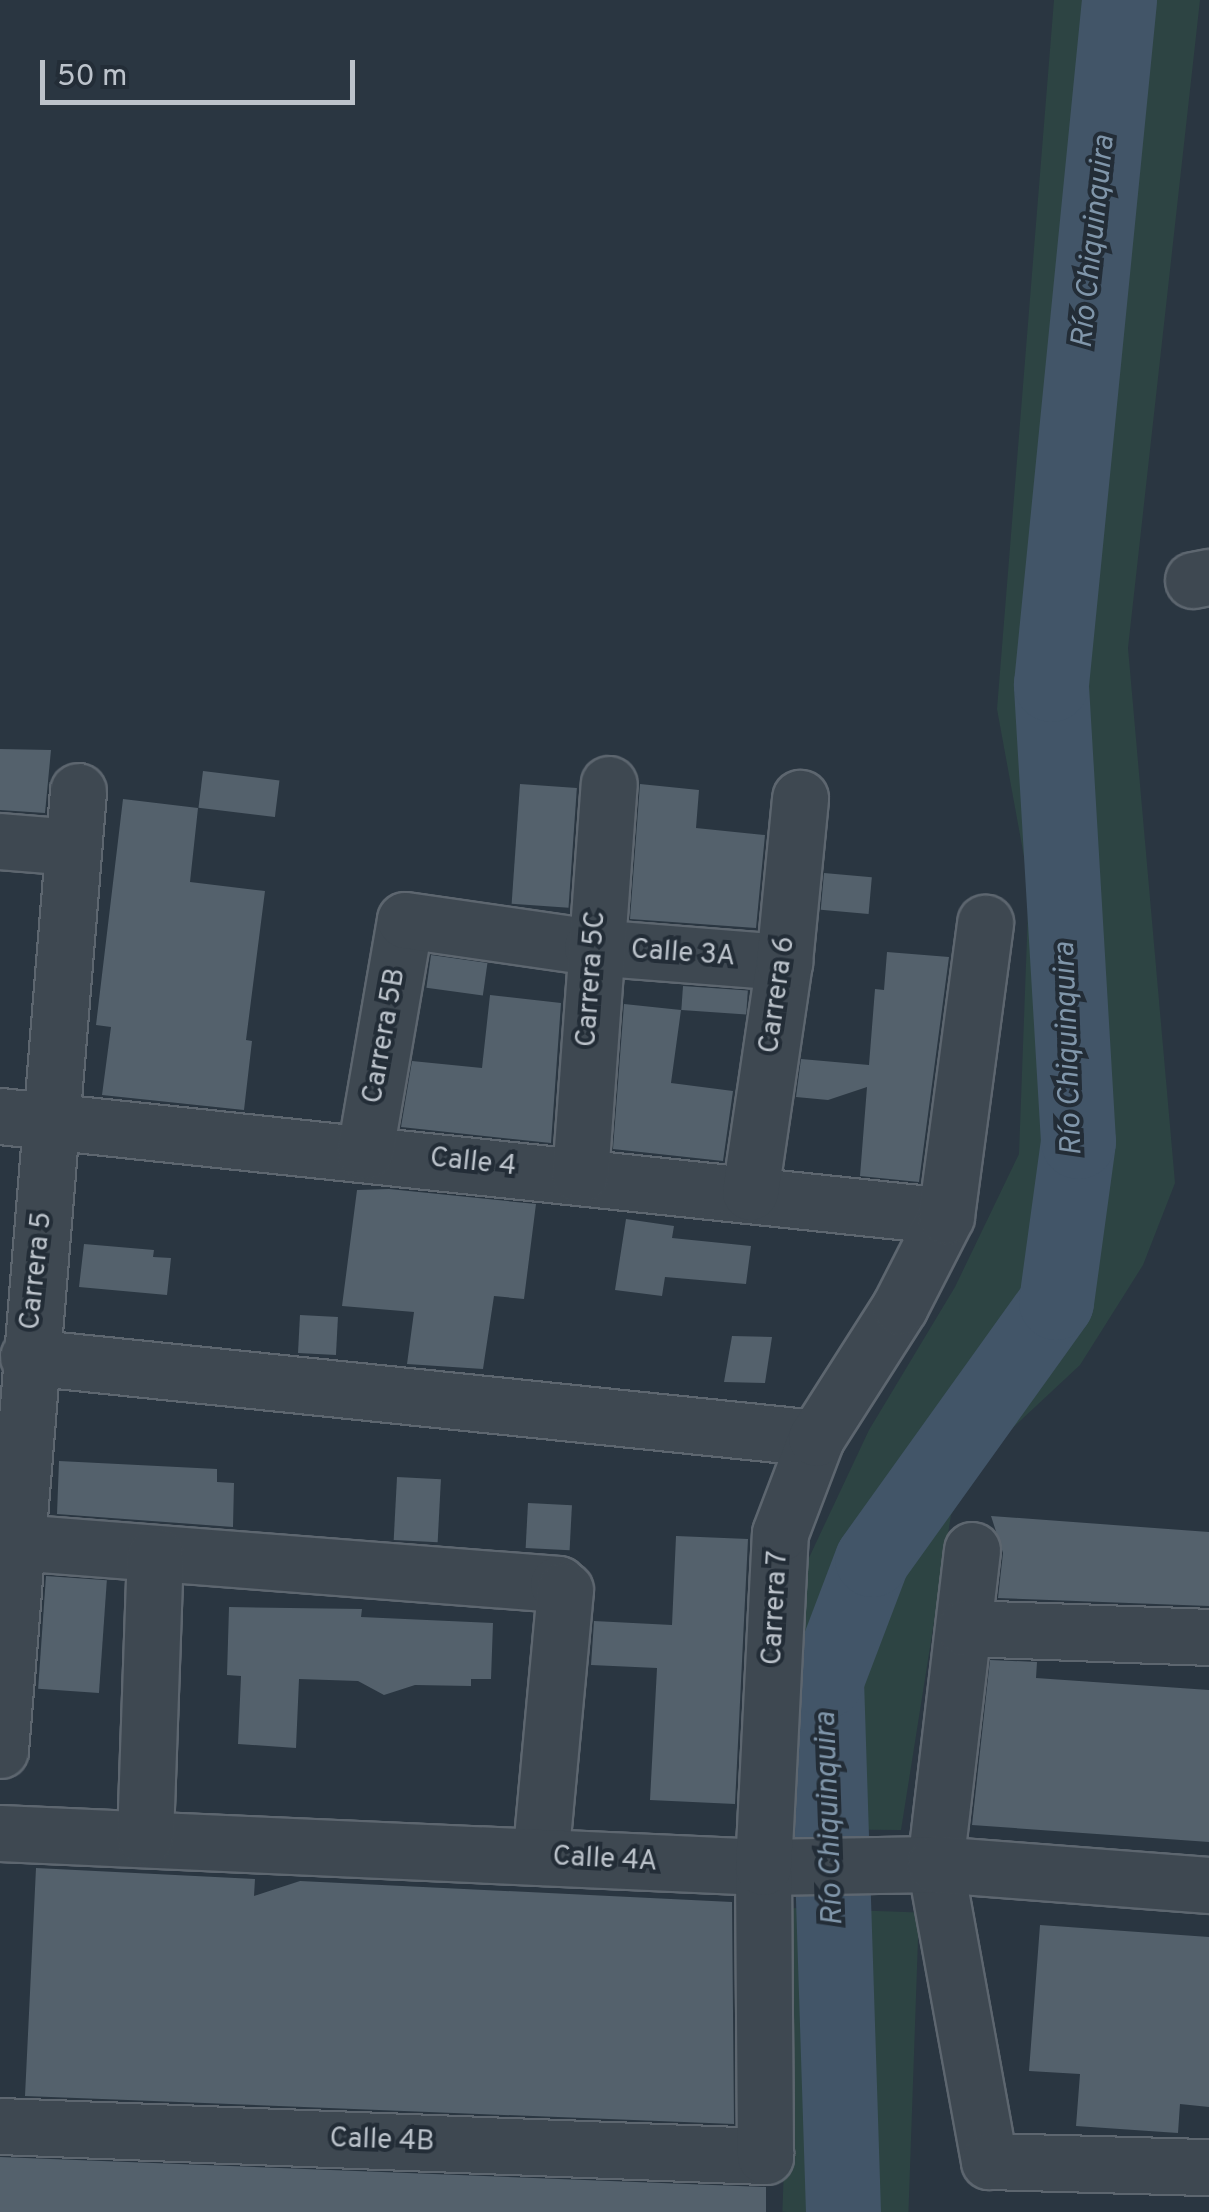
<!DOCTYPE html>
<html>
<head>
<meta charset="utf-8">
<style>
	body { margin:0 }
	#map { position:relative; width:1209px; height:2212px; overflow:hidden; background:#2a3641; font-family:Overpass,sans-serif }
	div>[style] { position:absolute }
	.green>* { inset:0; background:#2d4443; transform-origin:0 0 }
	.river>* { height:75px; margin:-37.5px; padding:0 37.5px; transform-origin:37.5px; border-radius:37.5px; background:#425568 }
	.building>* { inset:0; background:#54616c; transform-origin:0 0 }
	.roads { filter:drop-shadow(2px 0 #5d666f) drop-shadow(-2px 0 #5d666f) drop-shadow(0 2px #5d666f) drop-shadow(0 -2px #5d666f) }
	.minor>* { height:55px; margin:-27.5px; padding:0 27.5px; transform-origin:27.5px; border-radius:27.5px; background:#3e4851 }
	span { translate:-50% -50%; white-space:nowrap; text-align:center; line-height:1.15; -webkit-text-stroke:8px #232d37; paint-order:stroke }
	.street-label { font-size:28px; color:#bcc3cb }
	.water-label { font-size:30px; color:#8096aa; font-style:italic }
	.scale { position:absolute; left:40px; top:60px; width:315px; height:45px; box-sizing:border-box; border:5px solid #bcc3cb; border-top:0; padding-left:12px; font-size:30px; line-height:35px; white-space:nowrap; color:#bcc3cb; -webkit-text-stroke:8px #232d37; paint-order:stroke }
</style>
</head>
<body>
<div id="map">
	<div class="green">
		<div style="clip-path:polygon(1054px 0,1200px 0,1128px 648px,1175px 1183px,1143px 1265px,1080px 1365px,989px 1450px,951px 1515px,901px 1830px,791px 1829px,807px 1562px,869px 1430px,955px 1287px,1019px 1154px,1029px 884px,997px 709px)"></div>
		<div style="left:793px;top:1908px;width:126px;height:304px;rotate:2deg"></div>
	</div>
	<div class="river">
		<div style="left:843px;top:2212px;width:532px;rotate:-91.83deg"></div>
		<div style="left:826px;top:1680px;width:129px;rotate:-69.2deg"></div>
		<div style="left:872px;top:1559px;width:316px;rotate:-54.4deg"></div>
		<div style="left:1056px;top:1302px;width:162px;rotate:-82.2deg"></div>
		<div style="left:1078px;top:1141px;width:458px;rotate:-93.4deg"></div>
		<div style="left:1051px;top:684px;width:687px;rotate:-84.32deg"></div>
	</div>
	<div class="building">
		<div style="clip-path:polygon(0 749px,51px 750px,45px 813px,0 810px)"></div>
		<div style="left:203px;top:771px;width:77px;height:37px;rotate:7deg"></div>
		<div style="left:520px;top:784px;width:57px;height:120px;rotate:4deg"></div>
		<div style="clip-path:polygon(640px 784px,699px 790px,696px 828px,765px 835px,756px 928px,630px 919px)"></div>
		<div style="clip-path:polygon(123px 799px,198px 808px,190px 882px,265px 891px,246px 1040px,252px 1041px,244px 1110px,102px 1095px,111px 1027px,96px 1025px)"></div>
		<div style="left:824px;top:873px;width:48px;height:37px;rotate:5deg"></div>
		<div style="clip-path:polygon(887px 952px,949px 957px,919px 1182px,860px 1176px,867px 1087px,828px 1100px,796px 1097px,801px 1059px,869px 1065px,875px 989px,884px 990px)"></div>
		<div style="left:431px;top:955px;width:57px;height:33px;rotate:8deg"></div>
		<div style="left:683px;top:986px;width:65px;height:24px;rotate:4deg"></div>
		<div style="clip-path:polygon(490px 995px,561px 1003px,551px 1143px,401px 1127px,412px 1061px,482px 1068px)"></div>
		<div style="clip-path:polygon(624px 1004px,681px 1010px,671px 1083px,733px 1091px,723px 1161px,613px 1149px)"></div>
		<div style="clip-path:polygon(389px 1189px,536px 1204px,524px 1299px,494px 1296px,483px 1369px,407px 1364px,414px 1312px,342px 1306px,357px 1190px)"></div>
		<div style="clip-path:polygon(626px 1219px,674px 1226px,672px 1238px,751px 1246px,746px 1284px,665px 1277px,662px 1296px,615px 1290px)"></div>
		<div style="clip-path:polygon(84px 1244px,154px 1250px,153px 1257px,171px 1258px,167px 1295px,79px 1287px)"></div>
		<div style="left:300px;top:1315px;width:38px;height:38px;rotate:3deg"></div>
		<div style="clip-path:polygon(732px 1336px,772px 1337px,765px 1383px,724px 1382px)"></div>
		<div style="clip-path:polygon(59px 1461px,217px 1469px,217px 1482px,234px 1483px,233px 1527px,57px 1514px)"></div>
		<div style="left:397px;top:1477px;width:44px;height:63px;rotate:3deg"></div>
		<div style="left:528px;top:1503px;width:44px;height:45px;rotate:3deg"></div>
		<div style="clip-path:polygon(991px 1516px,1209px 1532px,1209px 1606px,998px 1598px,1003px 1553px)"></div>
		<div style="clip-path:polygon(676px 1536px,748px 1539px,735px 1804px,650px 1800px,657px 1668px,591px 1665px,594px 1621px,672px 1625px)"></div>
		<div style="left:46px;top:1576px;width:61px;height:113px;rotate:4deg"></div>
		<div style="clip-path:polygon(229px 1607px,362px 1609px,361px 1617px,493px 1623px,491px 1679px,471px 1679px,471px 1686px,415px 1685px,384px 1695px,358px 1681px,299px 1679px,296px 1748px,238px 1744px,241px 1676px,227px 1675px)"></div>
		<div style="clip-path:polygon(990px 1660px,1037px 1662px,1036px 1678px,1209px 1690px,1209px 1842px,972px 1825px)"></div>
		<div style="clip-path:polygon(36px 1868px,255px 1879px,254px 1896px,300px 1881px,732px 1902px,734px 2124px,25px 2096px)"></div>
		<div style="clip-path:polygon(1040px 1925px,1209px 1937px,1209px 2107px,1180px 2104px,1178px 2133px,1076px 2126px,1080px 2074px,1029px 2071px)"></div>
		<div style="clip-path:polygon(0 2157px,766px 2187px,766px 2212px,0 2212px)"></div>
	</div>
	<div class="roads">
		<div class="minor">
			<div style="left:1193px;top:580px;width:16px;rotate:-11deg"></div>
			<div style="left:0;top:841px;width:73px;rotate:4.7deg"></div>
			<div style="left:0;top:1116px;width:951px;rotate:6.03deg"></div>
			<div style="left:365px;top:1151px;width:234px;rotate:-80.2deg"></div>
			<div style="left:405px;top:920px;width:189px;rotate:8.2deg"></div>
			<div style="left:592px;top:947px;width:193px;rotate:4.5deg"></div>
			<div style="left:580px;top:1175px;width:392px;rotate:-85.8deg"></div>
			<div style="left:750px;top:1192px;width:232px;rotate:-81.6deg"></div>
			<div style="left:784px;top:962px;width:165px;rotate:-84.4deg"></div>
			<div style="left:28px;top:1357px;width:792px;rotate:5.87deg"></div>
			<div style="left:16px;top:1542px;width:544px;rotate:4.43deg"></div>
			<div style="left:558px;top:1584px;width:9px;rotate:41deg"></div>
			<div style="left:565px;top:1590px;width:268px;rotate:95.3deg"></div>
			<div style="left:972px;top:1550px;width:316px;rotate:96.7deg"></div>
			<div style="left:935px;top:1864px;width:302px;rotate:79.7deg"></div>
			<div style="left:989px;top:2161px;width:220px;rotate:1.6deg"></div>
			<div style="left:965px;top:1628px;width:244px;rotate:2.1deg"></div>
			<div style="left:0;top:1750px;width:962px;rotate:-85.35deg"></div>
			<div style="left:0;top:1833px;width:764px;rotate:2.55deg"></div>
			<div style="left:763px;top:1867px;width:172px;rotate:-1deg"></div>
			<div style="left:935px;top:1864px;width:275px;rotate:4.4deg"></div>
			<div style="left:145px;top:1837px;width:282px;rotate:-88deg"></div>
			<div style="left:0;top:2126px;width:766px;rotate:2.25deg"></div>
			<div style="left:765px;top:2156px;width:289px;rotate:-90.4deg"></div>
			<div style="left:763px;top:1867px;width:334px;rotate:-87.1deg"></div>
			<div style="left:780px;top:1533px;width:102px;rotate:-69.2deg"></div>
			<div style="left:816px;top:1438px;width:156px;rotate:-57.5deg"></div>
			<div style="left:900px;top:1306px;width:101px;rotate:-62.9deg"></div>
			<div style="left:946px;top:1216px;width:296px;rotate:-82.4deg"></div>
		</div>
	</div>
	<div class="street-label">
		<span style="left:683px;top:954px;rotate:4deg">Calle 3A</span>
		<span style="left:592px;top:979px;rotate:-86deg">Carrera 5C</span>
		<span style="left:778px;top:995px;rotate:-82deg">Carrera 6</span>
		<span style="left:385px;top:1036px;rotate:-80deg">Carrera 5B</span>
		<span style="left:473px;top:1163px;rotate:6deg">Calle 4</span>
		<span style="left:37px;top:1271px;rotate:-84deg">Carrera 5</span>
		<span style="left:776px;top:1608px;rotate:-87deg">Carrera 7</span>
		<span style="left:605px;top:1860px;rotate:3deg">Calle 4A</span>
		<span style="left:382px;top:2141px;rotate:2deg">Calle 4B</span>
	</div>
	<div class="water-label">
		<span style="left:1095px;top:242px;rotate:-84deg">Río Chiquinquira</span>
		<span style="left:1070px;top:1049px;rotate:-92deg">Río Chiquinquira</span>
		<span style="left:831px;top:1819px;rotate:-92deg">Río Chiquinquira</span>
	</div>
	<div class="scale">50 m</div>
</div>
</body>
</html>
